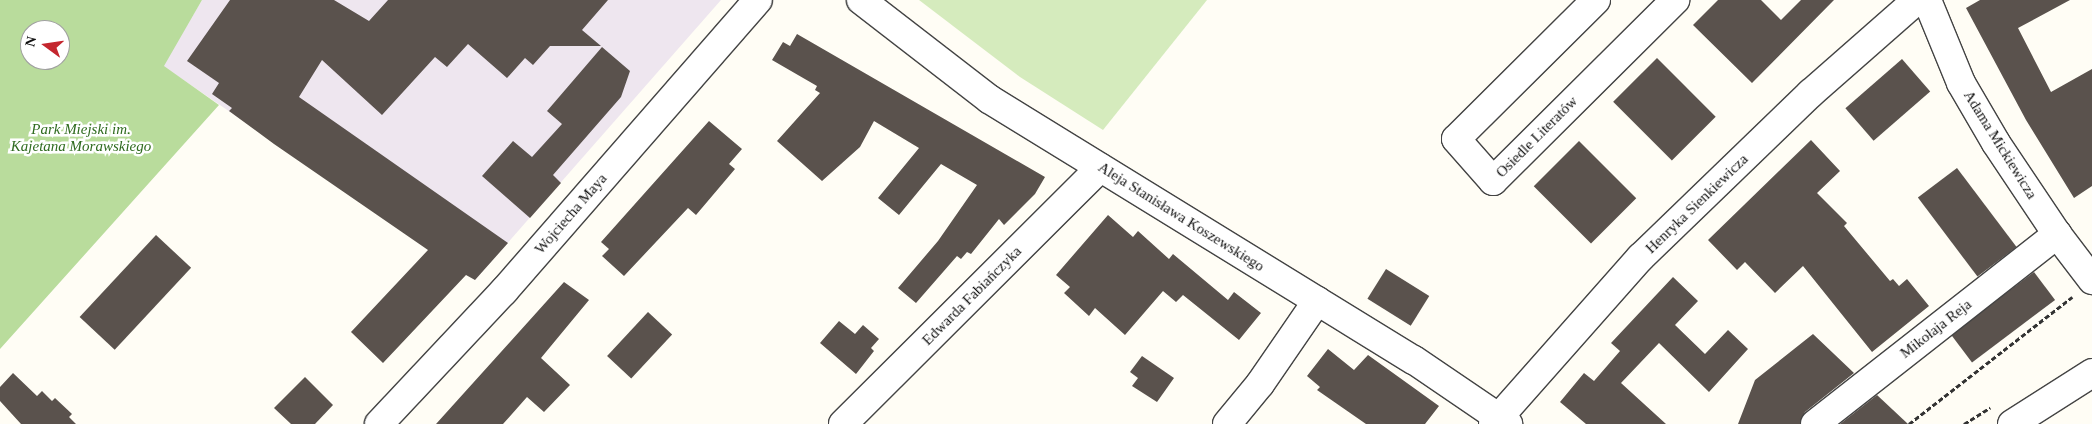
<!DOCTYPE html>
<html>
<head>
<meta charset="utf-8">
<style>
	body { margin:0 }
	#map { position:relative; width:2092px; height:424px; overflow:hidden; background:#fffdf5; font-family:"Times New Roman",serif }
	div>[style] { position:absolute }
	.industrial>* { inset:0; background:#eee6ef }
	.green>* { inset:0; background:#d5ebbd }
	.forest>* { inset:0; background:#b9dc9c }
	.building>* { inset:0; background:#5a524d; transform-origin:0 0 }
	.path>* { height:3px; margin-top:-1.5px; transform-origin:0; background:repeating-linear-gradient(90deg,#333 0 5px,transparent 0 7.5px) }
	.roads { filter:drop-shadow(1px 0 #444) drop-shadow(-1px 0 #444) drop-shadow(0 1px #444) drop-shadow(0 -1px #444) }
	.minor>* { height:28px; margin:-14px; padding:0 14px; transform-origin:14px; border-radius:14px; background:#fff }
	span { translate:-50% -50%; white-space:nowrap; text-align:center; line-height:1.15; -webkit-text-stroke:5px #fff; paint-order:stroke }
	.park-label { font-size:15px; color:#2f6b1f; font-style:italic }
	.street-label { font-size:15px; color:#111 }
	.north { position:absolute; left:20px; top:20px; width:50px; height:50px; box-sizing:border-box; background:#fff; border:1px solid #a0a0a0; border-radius:50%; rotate:284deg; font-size:14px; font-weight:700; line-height:20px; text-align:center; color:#111 }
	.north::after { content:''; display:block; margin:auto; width:18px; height:22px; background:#c4262e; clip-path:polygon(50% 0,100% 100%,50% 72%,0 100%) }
</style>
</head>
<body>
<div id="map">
	<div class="industrial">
		<div style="clip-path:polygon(202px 0,721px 0,475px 280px,163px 66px)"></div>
	</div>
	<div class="green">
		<div style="clip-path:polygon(919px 0,1207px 0,1103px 130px,1020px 77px)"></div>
	</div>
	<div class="forest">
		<div style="clip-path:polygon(evenodd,0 0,202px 0,164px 66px,219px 105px,0 349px,0 0,30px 30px,60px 30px,60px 60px,30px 60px,30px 30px)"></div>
	</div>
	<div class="building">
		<div style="clip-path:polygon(230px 0,334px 0,369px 21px,388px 0,608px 0,582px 30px,601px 46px,550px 46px,533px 65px,525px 58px,507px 78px,468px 44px,447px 67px,435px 57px,382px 115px,322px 60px,299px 97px,508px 243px,475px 280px,466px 275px,383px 363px,351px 332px,428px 250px,274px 144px,229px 111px,232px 108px,212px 94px,219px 83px,187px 61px)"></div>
		<div style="clip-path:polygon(1718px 0,1761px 0,1781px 20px,1801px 0,1834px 0,1752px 83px,1693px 25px)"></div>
		<div style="clip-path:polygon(1980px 0,2070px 0,2018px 28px,2051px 92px,2092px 69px,2092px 186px,2074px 198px,2026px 120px,1966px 8px)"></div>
		<div style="clip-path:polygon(797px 34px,1045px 177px,1035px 194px,1004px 225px,999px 219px,971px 254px,967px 252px,961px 259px,957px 256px,916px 303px,898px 288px,938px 241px,977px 185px,941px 164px,899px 215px,878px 198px,919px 148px,874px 121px,860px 147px,822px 181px,777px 141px,820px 93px,815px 90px,817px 86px,772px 60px,783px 42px,790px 46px)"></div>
		<div style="clip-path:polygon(602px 47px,630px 71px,621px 97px,553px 175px,561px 183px,530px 218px,482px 176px,513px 141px,532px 157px,562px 124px,547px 111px)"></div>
		<div style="left:1657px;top:58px;width:83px;height:62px;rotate:45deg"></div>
		<div style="left:1902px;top:59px;width:43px;height:75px;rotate:49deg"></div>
		<div style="clip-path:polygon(709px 121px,742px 149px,729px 164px,735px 169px,696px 215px,688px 208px,624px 276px,602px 256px,609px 249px,601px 242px)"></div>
		<div style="clip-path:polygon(1811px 140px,1840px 171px,1817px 193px,1847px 223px,1844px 226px,1890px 281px,1893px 279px,1899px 286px,1907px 279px,1929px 306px,1872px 352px,1803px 266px,1775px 293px,1745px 262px,1737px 270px,1708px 240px)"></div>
		<div style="left:1579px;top:141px;width:81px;height:64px;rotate:45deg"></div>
		<div style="left:1957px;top:168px;width:99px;height:49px;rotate:53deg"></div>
		<div style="clip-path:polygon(1108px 215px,1133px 237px,1138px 231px,1169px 259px,1173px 254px,1228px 300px,1234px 292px,1261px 313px,1239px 340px,1183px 295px,1176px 302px,1163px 291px,1125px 335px,1095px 308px,1089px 316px,1064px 293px,1070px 287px,1056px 275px)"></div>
		<div style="left:156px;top:235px;width:48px;height:112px;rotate:43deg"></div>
		<div style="left:1386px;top:269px;width:51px;height:35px;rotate:32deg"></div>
		<div style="left:2034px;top:272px;width:35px;height:104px;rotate:53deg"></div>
		<div style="clip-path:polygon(1673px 277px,1698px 301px,1675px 325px,1705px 354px,1728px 330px,1748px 349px,1709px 392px,1659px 343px,1621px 383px,1666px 424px,1586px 424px,1560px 402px,1584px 373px,1594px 381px,1620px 351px,1611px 343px)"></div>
		<div style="clip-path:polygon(564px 282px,589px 300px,541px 358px,570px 385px,544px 412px,527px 397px,503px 424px,436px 424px)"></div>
		<div style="left:648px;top:312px;width:33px;height:60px;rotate:43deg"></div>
		<div style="clip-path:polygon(839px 321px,855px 334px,863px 325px,879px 339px,871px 348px,874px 351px,856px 374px,820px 343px)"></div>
		<div style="clip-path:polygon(1813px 334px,1854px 373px,1805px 412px,1800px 424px,1738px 424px,1755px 380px)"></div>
		<div style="clip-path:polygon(1328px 349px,1354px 370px,1368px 355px,1439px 406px,1425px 424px,1366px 424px,1317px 390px,1320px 387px,1307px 376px)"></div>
		<div style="clip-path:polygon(1142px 356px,1174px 378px,1157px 402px,1132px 386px,1138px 378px,1130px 372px)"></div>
		<div style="clip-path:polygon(13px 373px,37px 396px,42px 391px,52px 401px,55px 398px,72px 414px,69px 417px,76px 424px,21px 424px,0 401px,0 387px)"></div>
		<div style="clip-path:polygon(305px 377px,333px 405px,315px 424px,291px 424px,274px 408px)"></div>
		<div style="clip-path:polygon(1877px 395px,1908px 424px,1840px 424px)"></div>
	</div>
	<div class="path">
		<div style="left:1909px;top:424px;width:207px;rotate:-37.9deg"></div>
		<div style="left:1964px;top:424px;width:31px;rotate:-32deg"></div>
	</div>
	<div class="roads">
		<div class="minor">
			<div style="left:861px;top:0;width:162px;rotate:37.7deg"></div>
			<div style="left:989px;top:99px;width:499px;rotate:31.6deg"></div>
			<div style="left:1414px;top:360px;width:114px;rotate:34.2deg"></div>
			<div style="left:1596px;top:0;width:197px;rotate:135.2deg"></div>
			<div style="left:1456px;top:139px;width:56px;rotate:48.6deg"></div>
			<div style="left:1493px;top:181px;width:257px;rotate:-44.8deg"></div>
			<div style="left:1927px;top:0;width:90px;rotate:67.7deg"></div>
			<div style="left:1961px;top:83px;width:69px;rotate:59.7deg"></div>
			<div style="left:1996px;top:143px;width:110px;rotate:56.2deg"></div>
			<div style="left:2057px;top:234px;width:58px;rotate:52.7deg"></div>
			<div style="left:379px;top:424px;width:183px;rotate:-46.8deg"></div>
			<div style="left:504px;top:291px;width:386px;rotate:-48.9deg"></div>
			<div style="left:843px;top:424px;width:363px;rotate:-44.9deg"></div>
			<div style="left:1227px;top:424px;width:52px;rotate:-50.5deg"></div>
			<div style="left:1260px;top:384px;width:101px;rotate:-55.5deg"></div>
			<div style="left:1493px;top:424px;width:223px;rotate:-48.5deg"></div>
			<div style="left:1641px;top:257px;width:236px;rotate:-44deg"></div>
			<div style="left:1811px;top:93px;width:141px;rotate:-41.3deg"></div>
			<div style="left:1815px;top:424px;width:308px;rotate:-38.1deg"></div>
			<div style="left:2012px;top:424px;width:95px;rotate:-32.5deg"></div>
		</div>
	</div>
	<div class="park-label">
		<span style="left:81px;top:138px">Park Miejski im.<br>Kajetana Morawskiego</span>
	</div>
	<div class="street-label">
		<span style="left:1537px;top:137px;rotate:-45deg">Osiedle Literatów</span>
		<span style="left:2000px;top:145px;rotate:58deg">Adama Mickiewicza</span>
		<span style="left:1697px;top:204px;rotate:-44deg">Henryka Sienkiewicza</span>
		<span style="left:571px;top:214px;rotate:-49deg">Wojciecha Maya</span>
		<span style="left:1181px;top:217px;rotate:32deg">Aleja Stanisława Koszewskiego</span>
		<span style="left:972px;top:296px;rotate:-45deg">Edwarda Fabiańczyka</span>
		<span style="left:1936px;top:329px;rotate:-38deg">Mikołaja Reja</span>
	</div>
	<div class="north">N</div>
</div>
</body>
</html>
